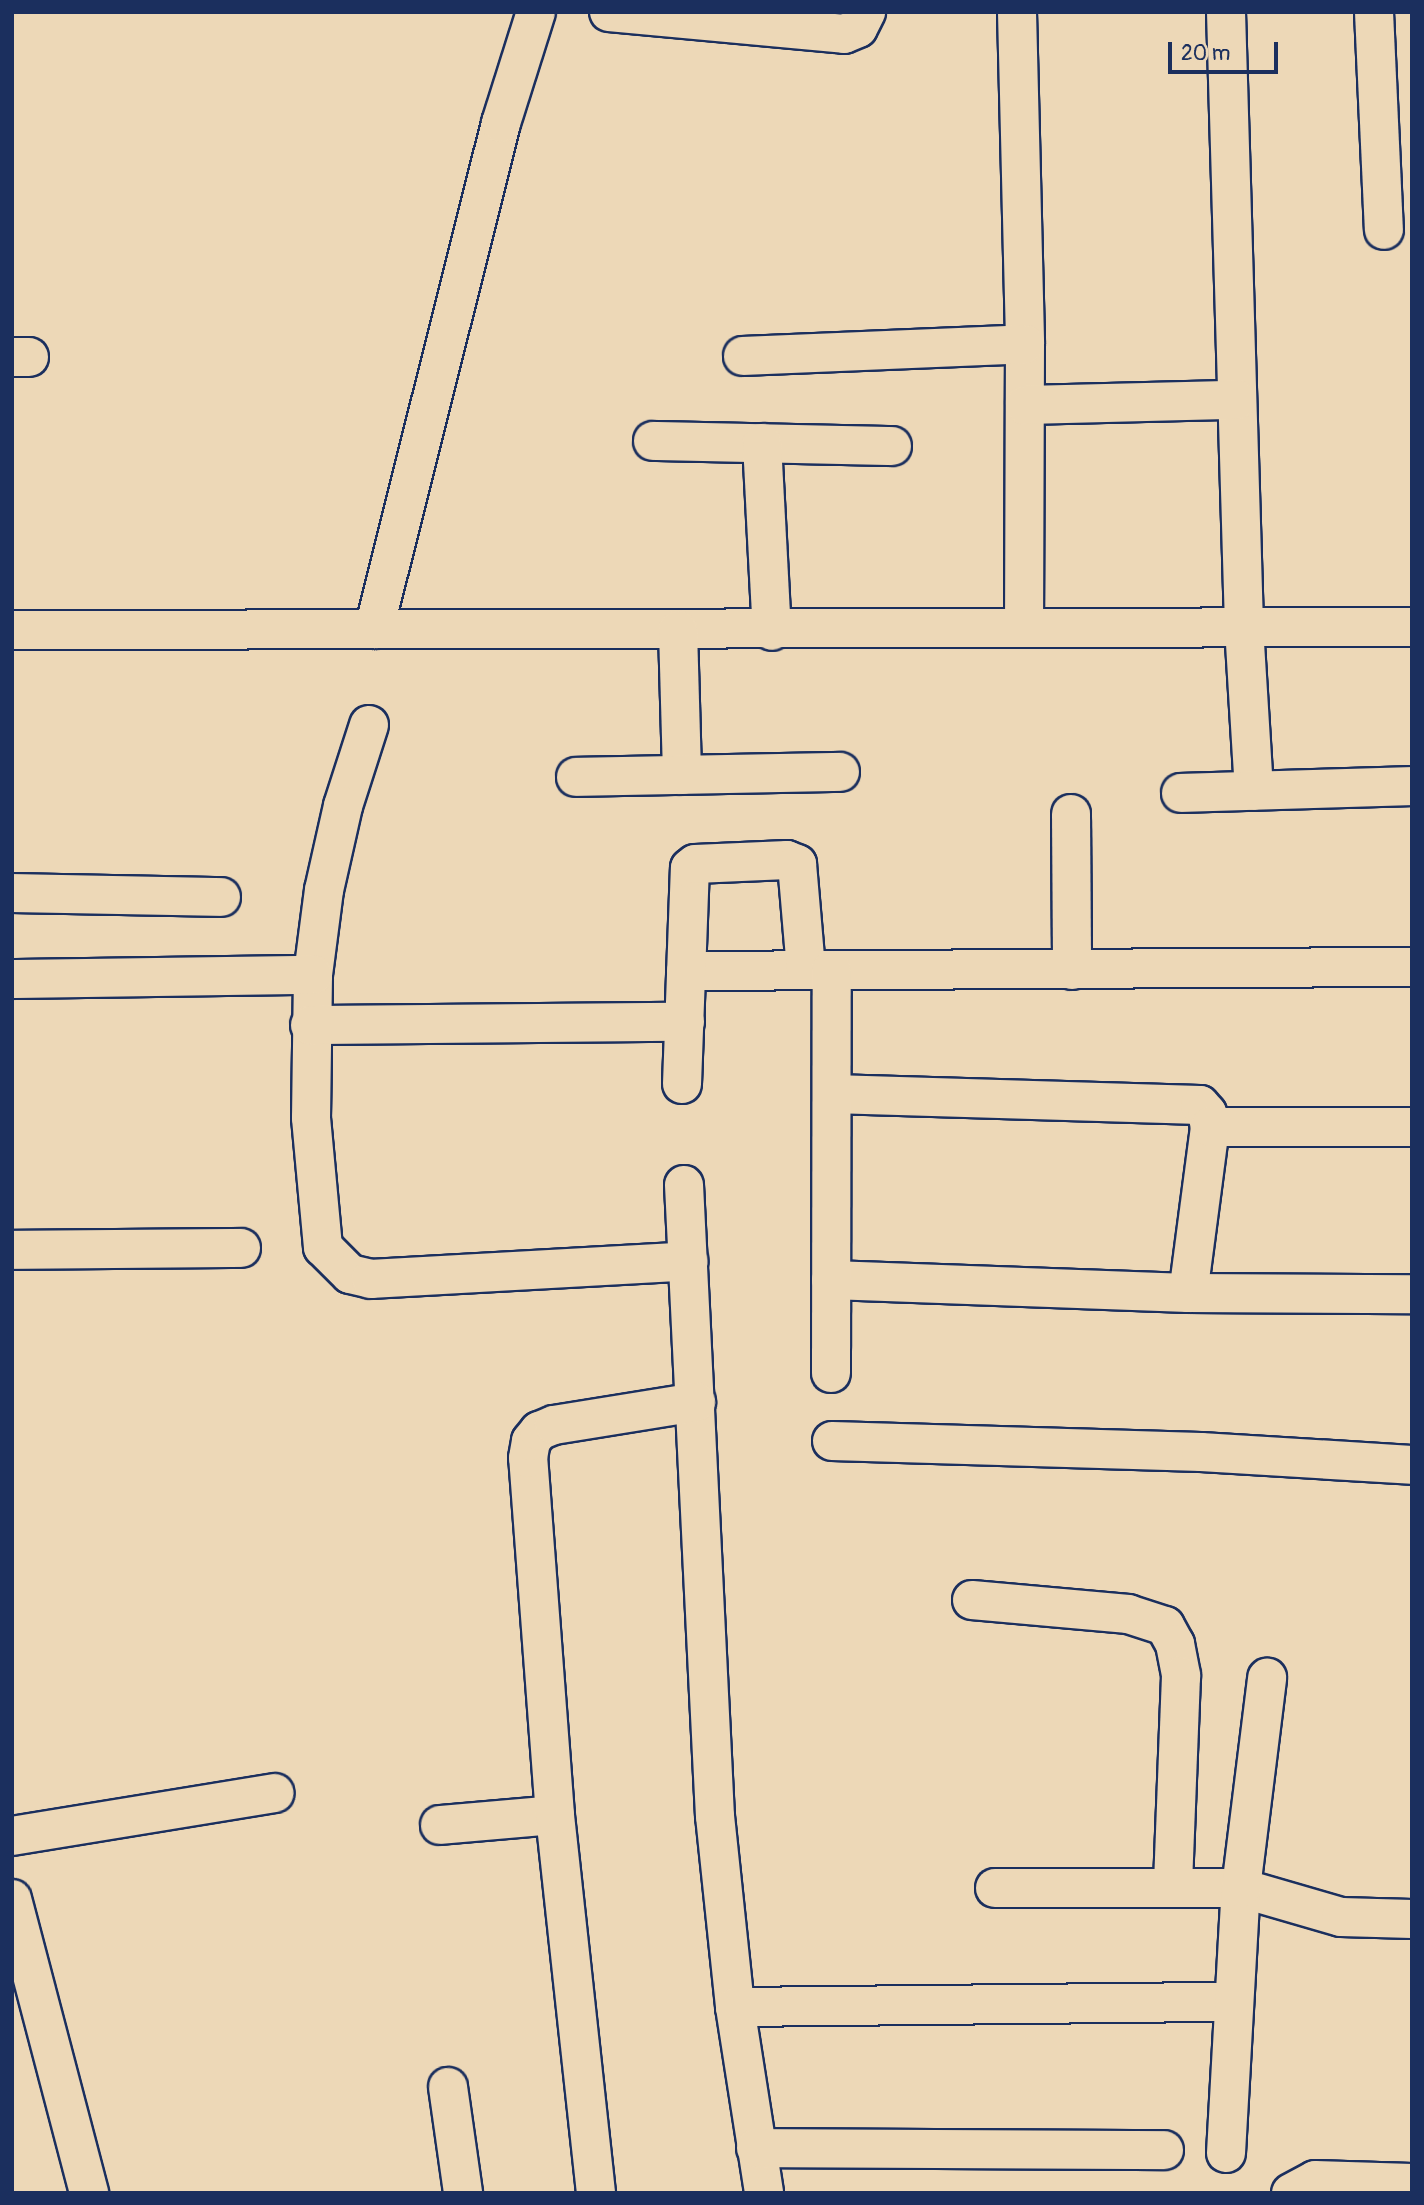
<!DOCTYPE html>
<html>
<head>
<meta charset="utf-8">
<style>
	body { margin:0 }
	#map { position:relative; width:1424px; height:2205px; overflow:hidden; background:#edd8b7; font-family:Pangolin,sans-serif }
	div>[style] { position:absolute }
	.roads { filter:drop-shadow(2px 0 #1b2f5e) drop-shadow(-2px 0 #1b2f5e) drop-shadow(0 2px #1b2f5e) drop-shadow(0 -2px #1b2f5e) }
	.minor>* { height:38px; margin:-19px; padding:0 19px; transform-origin:19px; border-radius:19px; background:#edd8b7 }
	span { translate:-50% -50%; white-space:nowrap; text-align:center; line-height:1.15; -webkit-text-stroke:5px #edd8b7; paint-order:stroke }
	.frame { position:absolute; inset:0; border:14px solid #1b2f5e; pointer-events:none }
	.scale { position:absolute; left:1168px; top:42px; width:110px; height:32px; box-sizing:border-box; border:4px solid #1b2f5e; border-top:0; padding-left:9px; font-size:21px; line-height:24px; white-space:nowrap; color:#1b2f5e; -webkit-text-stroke:5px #edd8b7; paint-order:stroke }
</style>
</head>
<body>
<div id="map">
	<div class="roads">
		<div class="minor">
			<div style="left:609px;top:12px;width:236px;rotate:5.3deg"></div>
			<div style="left:844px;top:34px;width:15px;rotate:-23deg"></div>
			<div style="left:858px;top:28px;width:18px;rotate:-63deg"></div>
			<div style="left:1017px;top:12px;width:332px;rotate:88.6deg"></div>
			<div style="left:1025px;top:344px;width:284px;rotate:90.2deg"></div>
			<div style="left:1226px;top:12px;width:615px;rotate:88.32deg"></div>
			<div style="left:1244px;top:627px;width:164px;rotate:86.5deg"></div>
			<div style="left:1374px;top:12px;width:218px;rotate:87.4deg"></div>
			<div style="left:743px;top:356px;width:282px;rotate:-2.4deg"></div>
			<div style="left:12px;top:357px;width:17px"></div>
			<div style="left:1025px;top:405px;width:212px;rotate:-1.4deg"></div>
			<div style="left:653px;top:441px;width:239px;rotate:1.2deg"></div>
			<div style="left:762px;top:443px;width:188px;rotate:87deg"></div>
			<div style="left:374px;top:629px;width:522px;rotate:-75.91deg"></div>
			<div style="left:501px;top:123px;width:116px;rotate:-72.5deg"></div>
			<div style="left:12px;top:630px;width:1400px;rotate:-0.12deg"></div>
			<div style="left:678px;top:630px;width:145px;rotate:88.4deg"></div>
			<div style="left:369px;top:725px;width:85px;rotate:107.8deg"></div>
			<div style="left:343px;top:806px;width:86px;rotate:102.7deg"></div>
			<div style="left:324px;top:890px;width:86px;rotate:97.4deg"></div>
			<div style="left:313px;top:975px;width:143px;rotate:90.8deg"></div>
			<div style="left:311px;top:1118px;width:130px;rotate:84.7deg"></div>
			<div style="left:323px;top:1247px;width:38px;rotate:45deg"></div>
			<div style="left:350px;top:1274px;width:22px;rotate:13deg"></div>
			<div style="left:371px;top:1279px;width:318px;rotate:-3.2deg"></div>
			<div style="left:576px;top:777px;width:264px;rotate:-1.1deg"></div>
			<div style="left:1181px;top:793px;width:231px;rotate:-1.7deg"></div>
			<div style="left:1071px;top:814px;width:156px;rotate:89.6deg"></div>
			<div style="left:12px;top:893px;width:209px;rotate:1.1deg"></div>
			<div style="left:686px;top:971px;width:726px;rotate:-0.32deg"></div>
			<div style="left:12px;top:979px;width:301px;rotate:-0.8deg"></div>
			<div style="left:310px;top:1025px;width:375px;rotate:-0.5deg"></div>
			<div style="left:682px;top:1084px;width:216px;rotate:-87.9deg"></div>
			<div style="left:690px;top:868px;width:6px;rotate:-39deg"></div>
			<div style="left:695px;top:864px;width:92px;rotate:-2.5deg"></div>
			<div style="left:787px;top:860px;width:11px;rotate:22deg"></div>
			<div style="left:797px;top:864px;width:106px;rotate:85.1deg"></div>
			<div style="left:832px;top:1094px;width:368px;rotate:1.7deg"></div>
			<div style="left:1200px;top:1105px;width:11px;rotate:49deg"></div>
			<div style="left:1207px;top:1113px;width:14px;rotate:78deg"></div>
			<div style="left:1210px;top:1127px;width:167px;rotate:97.5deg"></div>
			<div style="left:1210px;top:1127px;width:202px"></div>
			<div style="left:684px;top:1185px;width:632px;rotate:87.19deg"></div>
			<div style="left:715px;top:1816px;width:192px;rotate:84deg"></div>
			<div style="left:735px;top:2007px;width:188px;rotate:81.1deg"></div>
			<div style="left:12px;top:1250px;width:229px;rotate:-0.5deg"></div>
			<div style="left:831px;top:1280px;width:357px;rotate:2.1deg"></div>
			<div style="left:1188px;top:1293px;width:224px;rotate:0.3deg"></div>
			<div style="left:831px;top:1373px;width:403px;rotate:-89.9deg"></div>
			<div style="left:832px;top:1441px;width:369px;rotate:1.7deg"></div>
			<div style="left:1201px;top:1452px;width:211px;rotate:3.5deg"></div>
			<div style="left:972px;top:1600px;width:157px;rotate:5.1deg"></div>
			<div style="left:1128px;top:1614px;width:39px;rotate:18deg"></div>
			<div style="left:1165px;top:1626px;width:21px;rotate:61deg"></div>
			<div style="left:1175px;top:1644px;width:33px;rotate:79deg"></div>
			<div style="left:1181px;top:1676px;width:209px;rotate:92.2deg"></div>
			<div style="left:440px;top:1825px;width:115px;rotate:-5deg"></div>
			<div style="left:12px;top:1836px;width:266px;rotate:-9.3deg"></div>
			<div style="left:995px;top:1888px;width:246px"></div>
			<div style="left:1241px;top:1888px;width:104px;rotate:16.2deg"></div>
			<div style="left:1341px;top:1917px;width:71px;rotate:1.6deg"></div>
			<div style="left:12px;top:1899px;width:304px;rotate:75.3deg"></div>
			<div style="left:735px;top:2007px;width:499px;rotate:-0.6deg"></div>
			<div style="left:448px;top:2087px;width:107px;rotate:81.9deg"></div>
			<div style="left:756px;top:2148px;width:408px;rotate:0.3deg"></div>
			<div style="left:1226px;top:2153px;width:265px;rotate:-86.8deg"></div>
			<div style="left:1241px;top:1888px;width:212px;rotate:-82.9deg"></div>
			<div style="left:596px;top:2193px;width:380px;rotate:-96.2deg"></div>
			<div style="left:555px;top:1815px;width:358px;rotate:-94.3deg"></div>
			<div style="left:528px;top:1458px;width:17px;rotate:-80deg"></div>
			<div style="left:531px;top:1441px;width:13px;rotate:-51deg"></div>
			<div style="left:539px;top:1431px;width:16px;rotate:-22deg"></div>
			<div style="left:554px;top:1425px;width:144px;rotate:-9.2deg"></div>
			<div style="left:1291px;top:2193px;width:27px;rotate:-28deg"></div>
			<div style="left:1315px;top:2180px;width:97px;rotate:1.8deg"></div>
		</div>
	</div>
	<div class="frame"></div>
	<div class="scale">20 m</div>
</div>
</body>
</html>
